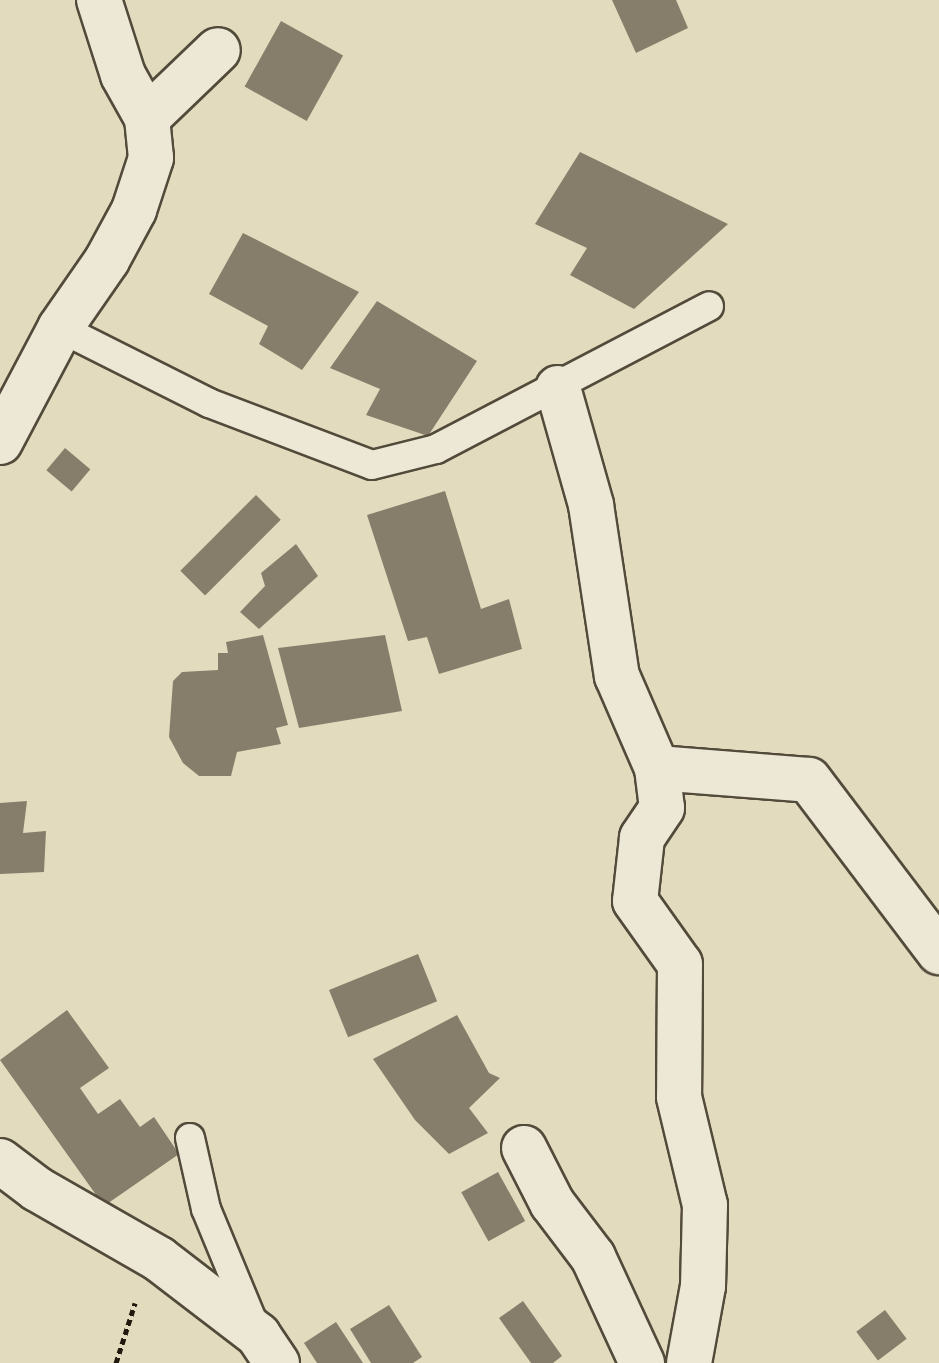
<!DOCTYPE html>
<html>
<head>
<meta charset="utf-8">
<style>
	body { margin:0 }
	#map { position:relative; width:939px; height:1363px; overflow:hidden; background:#e3dbbe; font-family:Vollkorn,serif }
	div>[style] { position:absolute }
	.building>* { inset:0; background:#867e6a; transform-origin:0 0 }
	.path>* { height:5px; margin-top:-2.5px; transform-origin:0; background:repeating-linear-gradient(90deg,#22190e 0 6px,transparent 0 10px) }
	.roads { filter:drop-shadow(2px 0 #524a3a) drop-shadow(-2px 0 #524a3a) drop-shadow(0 2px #524a3a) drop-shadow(0 -2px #524a3a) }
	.lane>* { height:28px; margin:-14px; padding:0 14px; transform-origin:14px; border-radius:14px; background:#ede8d5 }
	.street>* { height:44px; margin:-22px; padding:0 22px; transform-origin:22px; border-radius:22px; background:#ede8d5 }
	span { translate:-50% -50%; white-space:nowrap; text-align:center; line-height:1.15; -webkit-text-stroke:8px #ede8d5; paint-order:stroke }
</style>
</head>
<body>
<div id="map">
	<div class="building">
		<div style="clip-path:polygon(612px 0,676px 0,688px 28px,636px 53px)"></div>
		<div style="left:281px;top:21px;width:71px;height:75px;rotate:29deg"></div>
		<div style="clip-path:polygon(580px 152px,728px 224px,634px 309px,570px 275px,587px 248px,535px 224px)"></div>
		<div style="clip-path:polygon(243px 233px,359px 292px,302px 370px,259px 344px,268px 326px,209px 294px)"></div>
		<div style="clip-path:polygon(377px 301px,477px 361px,428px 436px,366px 415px,380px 389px,330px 368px)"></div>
		<div style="left:65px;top:448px;width:33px;height:29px;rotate:40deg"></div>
		<div style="clip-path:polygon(445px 491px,481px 609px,509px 599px,522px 649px,439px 674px,427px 637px,408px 641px,367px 515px)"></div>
		<div style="left:256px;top:495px;width:35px;height:107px;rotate:45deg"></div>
		<div style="clip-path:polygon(296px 544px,318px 576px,259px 629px,240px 612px,265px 586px,261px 573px)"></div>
		<div style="clip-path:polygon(263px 635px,288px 725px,276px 728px,281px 744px,237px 752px,231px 776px,199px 776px,183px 763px,169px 737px,173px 681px,182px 672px,218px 670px,218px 653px,228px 653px,226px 642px)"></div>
		<div style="clip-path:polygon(385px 635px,402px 711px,299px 728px,278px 648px)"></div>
		<div style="clip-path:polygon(27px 801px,23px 833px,46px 831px,44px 872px,0 874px,0 803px)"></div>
		<div style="left:418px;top:954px;width:51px;height:96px;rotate:68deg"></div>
		<div style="clip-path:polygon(67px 1010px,109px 1068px,80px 1088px,98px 1114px,120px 1099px,140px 1127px,154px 1117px,179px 1154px,104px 1206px,0 1060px)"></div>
		<div style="clip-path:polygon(457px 1015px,489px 1073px,500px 1078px,469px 1108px,488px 1133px,449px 1154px,415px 1120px,373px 1059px)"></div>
		<div style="left:498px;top:1172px;width:56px;height:42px;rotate:61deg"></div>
		<div style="clip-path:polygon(523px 1301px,562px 1356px,553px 1363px,531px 1363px,499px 1318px)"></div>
		<div style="clip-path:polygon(389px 1305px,422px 1357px,413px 1363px,371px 1363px,350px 1329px)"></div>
		<div style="left:885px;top:1310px;width:36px;height:36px;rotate:53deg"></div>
		<div style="clip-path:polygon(336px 1322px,363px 1363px,317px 1363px,304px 1343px)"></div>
	</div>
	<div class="path">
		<div style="left:116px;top:1363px;width:63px;rotate:-72.4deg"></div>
	</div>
	<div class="roads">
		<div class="lane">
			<div style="left:60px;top:328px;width:167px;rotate:26.7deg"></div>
			<div style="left:209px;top:403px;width:174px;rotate:20.8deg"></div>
			<div style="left:372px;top:465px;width:66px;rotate:-14deg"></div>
			<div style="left:436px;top:449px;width:308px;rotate:-27.6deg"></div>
			<div style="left:190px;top:1138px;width:73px;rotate:77.3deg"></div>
			<div style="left:206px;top:1209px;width:131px;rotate:67.5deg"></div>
		</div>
		<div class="street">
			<div style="left:147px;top:118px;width:98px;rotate:-43.8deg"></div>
			<div style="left:558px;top:388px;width:122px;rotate:74.2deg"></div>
			<div style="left:591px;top:505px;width:173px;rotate:81.4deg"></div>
			<div style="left:617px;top:676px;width:100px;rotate:66.5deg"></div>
			<div style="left:657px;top:768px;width:152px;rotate:4.5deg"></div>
			<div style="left:809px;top:780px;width:216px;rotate:52.9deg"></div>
			<div style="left:0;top:442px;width:129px;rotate:-62.2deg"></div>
			<div style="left:60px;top:328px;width:83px;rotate:-55.3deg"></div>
			<div style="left:107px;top:260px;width:57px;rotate:-61.6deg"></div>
			<div style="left:134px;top:210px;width:55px;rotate:-71.9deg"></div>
			<div style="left:151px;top:158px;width:40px;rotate:-95.7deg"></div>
			<div style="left:147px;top:118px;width:49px;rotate:-119.2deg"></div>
			<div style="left:123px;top:75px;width:79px;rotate:-107.7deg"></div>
			<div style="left:657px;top:768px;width:40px;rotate:82.9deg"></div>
			<div style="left:662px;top:808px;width:36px;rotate:124deg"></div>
			<div style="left:642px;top:838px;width:63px;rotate:96.3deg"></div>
			<div style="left:635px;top:901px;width:77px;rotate:54.5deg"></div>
			<div style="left:680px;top:964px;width:133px;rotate:90.4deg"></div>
			<div style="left:679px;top:1097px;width:111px;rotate:76.5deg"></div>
			<div style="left:705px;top:1205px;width:81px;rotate:91.4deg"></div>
			<div style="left:703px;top:1286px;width:78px;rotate:100.3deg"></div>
			<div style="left:524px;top:1148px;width:62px;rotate:63deg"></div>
			<div style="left:552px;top:1203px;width:68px;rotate:52.8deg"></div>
			<div style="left:593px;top:1257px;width:117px;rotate:65.2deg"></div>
			<div style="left:0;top:1161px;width:46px;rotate:37.1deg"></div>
			<div style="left:37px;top:1189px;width:141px;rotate:29.8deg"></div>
			<div style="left:159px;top:1259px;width:125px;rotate:37.5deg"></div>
			<div style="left:258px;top:1335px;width:34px;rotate:56deg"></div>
		</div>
	</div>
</div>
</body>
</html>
